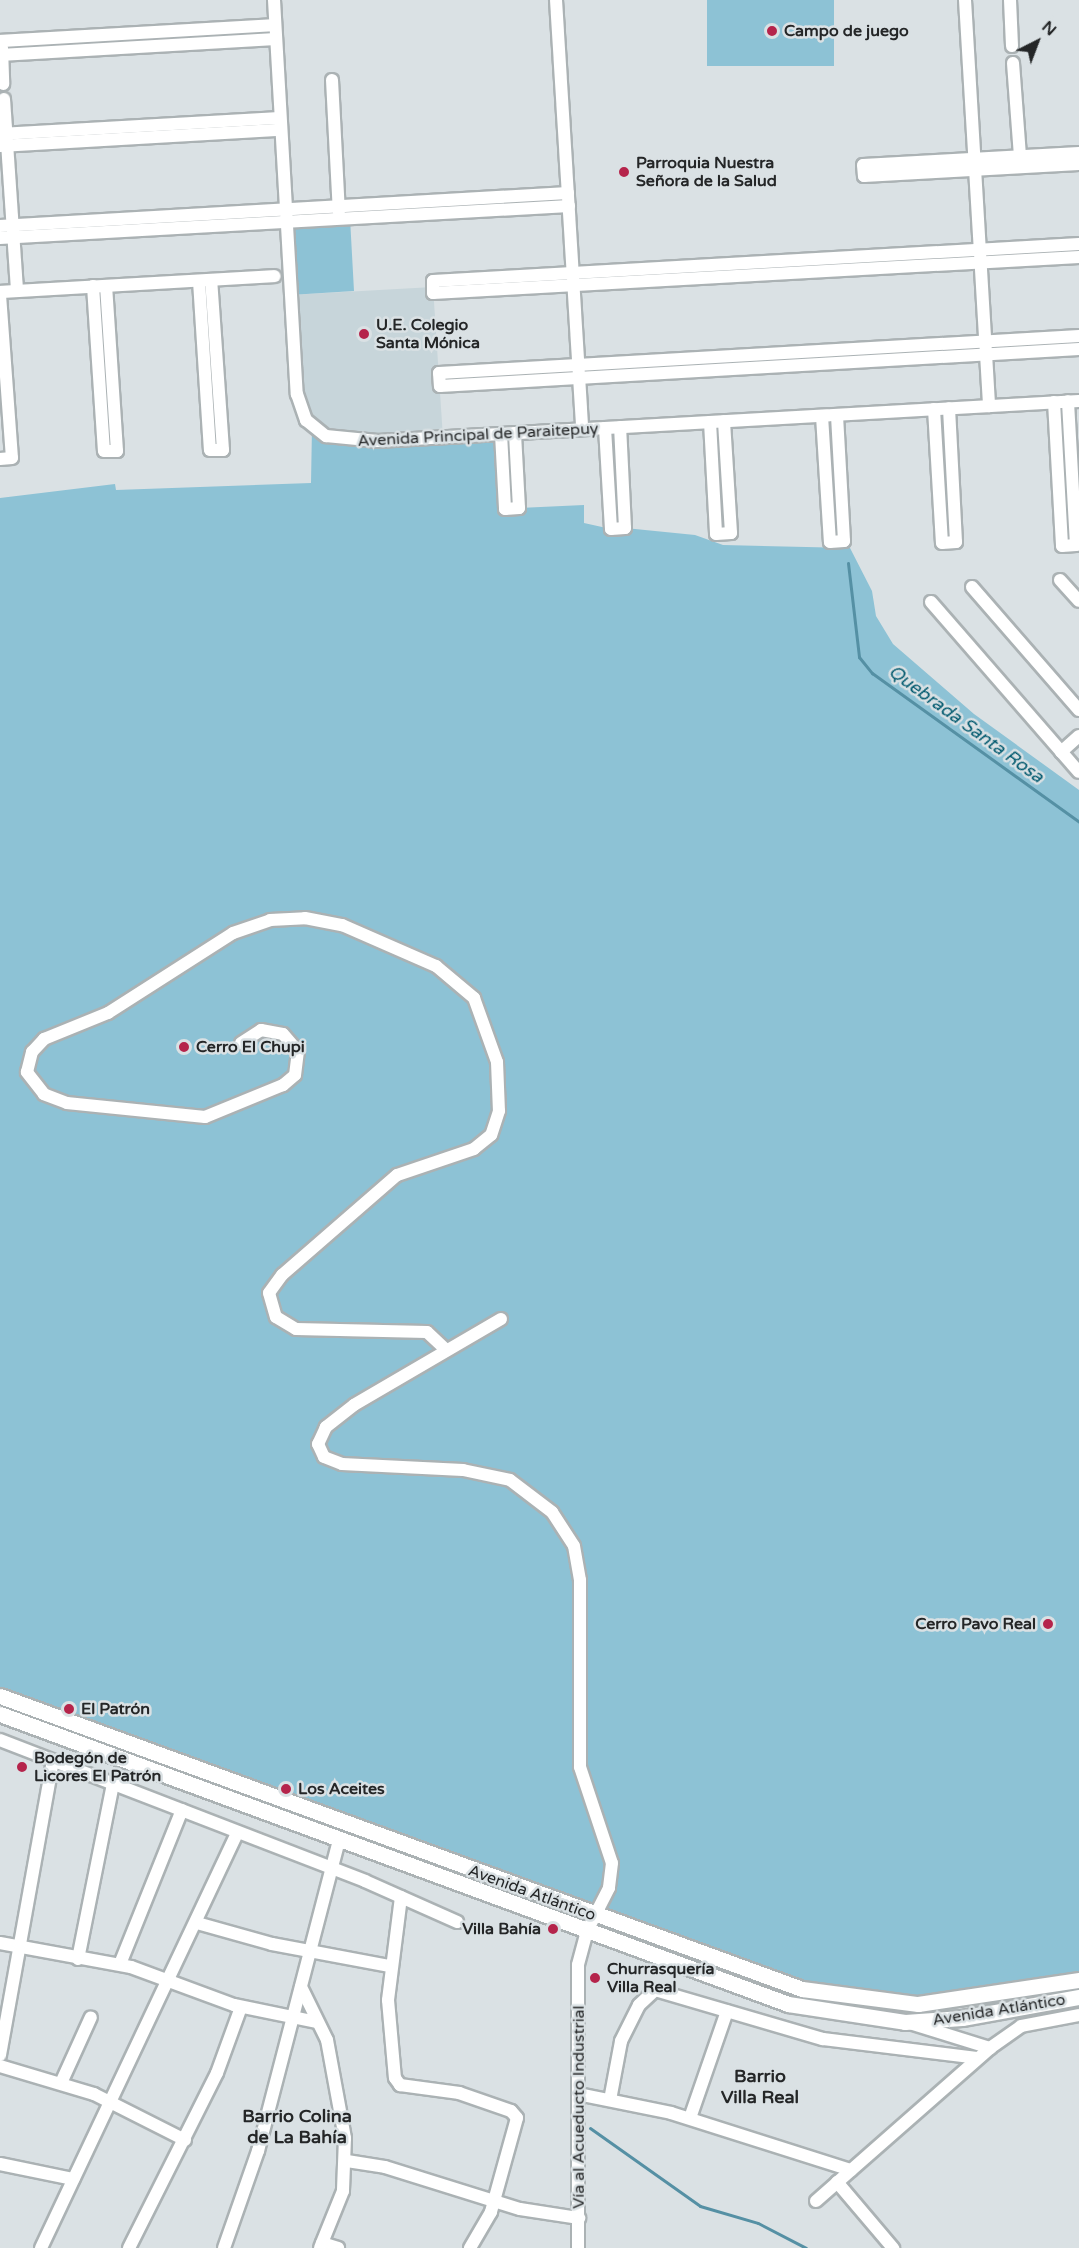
<!DOCTYPE html>
<html>
<head>
<meta charset="utf-8">
<style>
	body { margin:0 }
	#map { position:relative; width:1079px; height:2248px; overflow:hidden; background:#dae1e4; font-family:"Varela Round",sans-serif }
	div>[style] { position:absolute }
	.built>* { inset:0; background:#c7d5da }
	.green>* { inset:0; background:#8dc2d5; transform-origin:0 0 }
	.stream>* { height:3px; margin:-1.5px; padding:0 1.5px; transform-origin:1.5px; border-radius:1.5px; background:#5590a4 }
	.roads { filter:drop-shadow(2px 0 #abb2b4) drop-shadow(-2px 0 #abb2b4) drop-shadow(0 2px #abb2b4) drop-shadow(0 -2px #abb2b4) }
	.minor>* { height:12px; margin:-6px; padding:0 6px; transform-origin:6px; border-radius:6px; background:#fff }
	.major>* { height:15px; margin:-7.5px; padding:0 7.5px; transform-origin:7.5px; border-radius:7.5px; background:#fff }
	.dots>* { width:16px; height:16px; translate:-50% -50%; box-sizing:border-box; border:3px solid #dae1e4; border-radius:50% }
	span { translate:-50% -50%; white-space:nowrap; text-align:center; line-height:1.15; -webkit-text-stroke:5px #dae1e4; paint-order:stroke }
	.poi-label { font-size:16px; color:#242627; font-weight:700 }
	.left { translate:0 -50%; text-align:left }
	.right { translate:-100% -50%; text-align:right }
	.street-label { font-size:16px; color:#242627 }
	.water-label { font-size:18px; color:#00596e; font-style:italic }
	.neighbourhood-label { font-size:18px; color:#242627; font-weight:700 }
	.north { position:absolute; left:1007px; top:12px; width:60px; height:60px; -webkit-text-stroke:4px #dae1e4; paint-order:stroke; rotate:42deg; font-size:16px; font-weight:700; line-height:24px; text-align:center; color:#242627 }
	.north::after { content:''; display:block; margin:auto; width:21px; height:27px; background:#242627; clip-path:polygon(50% 0,100% 100%,50% 72%,0 100%) }
</style>
</head>
<body>
<div id="map">
	<div class="built">
		<div style="clip-path:polygon(433px 287px,443px 438px,353px 442px,306px 420px,290px 295px)"></div>
	</div>
	<div class="green">
		<div style="left:707px;top:0;width:127px;height:66px"></div>
		<div style="clip-path:polygon(568px 193px,569px 206px,350px 218px,354px 291px,290px 295px,286px 222px,0 238px,0 226px)"></div>
		<div style="clip-path:polygon(312px 427px,326px 436px,515px 433px,519px 508px,584px 505px,584px 523px,611px 529px,605px 428px,620px 427px,625px 528px,695px 535px,723px 545px,850px 548px,872px 591px,876px 616px,893px 644px,974px 714px,1079px 790px,1079px 1980px,984px 1997px,832px 1997px,0 1696px,0 498px,115px 484px,116px 490px,311px 483px)"></div>
	</div>
	<div class="stream">
		<div style="left:848px;top:563px;width:95px;rotate:83.3deg"></div>
		<div style="left:859px;top:657px;width:21px;rotate:51deg"></div>
		<div style="left:872px;top:673px;width:255px;rotate:35.7deg"></div>
		<div style="left:590px;top:2128px;width:135px;rotate:35.3deg"></div>
		<div style="left:700px;top:2206px;width:60px;rotate:16.3deg"></div>
		<div style="left:758px;top:2223px;width:54px;rotate:27.5deg"></div>
	</div>
	<div class="roads">
		<div class="minor">
			<div style="left:274px;top:0;width:395px;rotate:86.7deg"></div>
			<div style="left:297px;top:394px;width:28px;rotate:71deg"></div>
			<div style="left:306px;top:420px;width:26px;rotate:39deg"></div>
			<div style="left:326px;top:436px;width:52px;rotate:5.5deg"></div>
			<div style="left:378px;top:441px;width:702px;rotate:-3.27deg"></div>
			<div style="left:556px;top:0;width:430px;rotate:86.5deg"></div>
			<div style="left:965px;top:0;width:407px;rotate:86.6deg"></div>
			<div style="left:1010px;top:0;width:46px;rotate:87.5deg"></div>
			<div style="left:0;top:41px;width:275px;rotate:-3.3deg"></div>
			<div style="left:2px;top:48px;width:36px;rotate:88deg"></div>
			<div style="left:0;top:55px;width:276px;rotate:-3.3deg"></div>
			<div style="left:1013px;top:63px;width:93px;rotate:85.7deg"></div>
			<div style="left:332px;top:80px;width:132px;rotate:87deg"></div>
			<div style="left:4px;top:99px;width:192px;rotate:86.1deg"></div>
			<div style="left:0;top:134px;width:280px;rotate:-3.3deg"></div>
			<div style="left:0;top:146px;width:281px;rotate:-3.3deg"></div>
			<div style="left:1079px;top:153px;width:216px;rotate:176.8deg"></div>
			<div style="left:863px;top:165px;width:11px;rotate:85deg"></div>
			<div style="left:864px;top:176px;width:215px;rotate:-3.2deg"></div>
			<div style="left:0;top:226px;width:569px;rotate:-3.33deg"></div>
			<div style="left:0;top:238px;width:570px;rotate:-3.22deg"></div>
			<div style="left:1079px;top:244px;width:647px;rotate:176.72deg"></div>
			<div style="left:433px;top:281px;width:12px;rotate:90deg"></div>
			<div style="left:433px;top:293px;width:647px;rotate:-3.19deg"></div>
			<div style="left:199px;top:281px;width:169px;rotate:86.3deg"></div>
			<div style="left:210px;top:450px;width:13px"></div>
			<div style="left:223px;top:450px;width:170px;rotate:-94deg"></div>
			<div style="left:93px;top:286px;width:165px;rotate:86.2deg"></div>
			<div style="left:104px;top:451px;width:13px"></div>
			<div style="left:117px;top:451px;width:165px;rotate:-93.8deg"></div>
			<div style="left:0;top:292px;width:275px;rotate:-3.3deg"></div>
			<div style="left:0;top:295px;width:163px;rotate:85.8deg"></div>
			<div style="left:12px;top:458px;width:12px;rotate:175deg"></div>
			<div style="left:1079px;top:336px;width:641px;rotate:176.69deg"></div>
			<div style="left:439px;top:373px;width:13px;rotate:86deg"></div>
			<div style="left:440px;top:386px;width:640px;rotate:-3.31deg"></div>
			<div style="left:1054px;top:402px;width:144px;rotate:86.8deg"></div>
			<div style="left:1062px;top:546px;width:14px;rotate:-4deg"></div>
			<div style="left:1076px;top:545px;width:144px;rotate:-93.2deg"></div>
			<div style="left:934px;top:409px;width:134px;rotate:86.6deg"></div>
			<div style="left:942px;top:543px;width:14px;rotate:-4deg"></div>
			<div style="left:956px;top:542px;width:134px;rotate:-93deg"></div>
			<div style="left:822px;top:416px;width:126px;rotate:86.4deg"></div>
			<div style="left:830px;top:542px;width:14px;rotate:-4deg"></div>
			<div style="left:844px;top:541px;width:126px;rotate:-93.2deg"></div>
			<div style="left:710px;top:422px;width:112px;rotate:86.9deg"></div>
			<div style="left:716px;top:534px;width:15px;rotate:-4deg"></div>
			<div style="left:731px;top:533px;width:112px;rotate:-93.6deg"></div>
			<div style="left:605px;top:428px;width:101px;rotate:86.6deg"></div>
			<div style="left:611px;top:529px;width:14px;rotate:-4deg"></div>
			<div style="left:625px;top:528px;width:101px;rotate:-92.8deg"></div>
			<div style="left:501px;top:434px;width:75px;rotate:86.9deg"></div>
			<div style="left:505px;top:509px;width:14px;rotate:-4deg"></div>
			<div style="left:519px;top:508px;width:75px;rotate:-93.1deg"></div>
			<div style="left:1060px;top:580px;width:28px;rotate:48deg"></div>
			<div style="left:972px;top:587px;width:163px;rotate:49deg"></div>
			<div style="left:931px;top:602px;width:225px;rotate:49deg"></div>
			<div style="left:1061px;top:752px;width:24px;rotate:-42deg"></div>
			<div style="left:241px;top:1043px;width:24px;rotate:-33deg"></div>
			<div style="left:261px;top:1030px;width:22px;rotate:10deg"></div>
			<div style="left:283px;top:1034px;width:23px;rotate:49deg"></div>
			<div style="left:298px;top:1051px;width:24px;rotate:97deg"></div>
			<div style="left:295px;top:1075px;width:16px;rotate:140deg"></div>
			<div style="left:283px;top:1085px;width:84px;rotate:157.7deg"></div>
			<div style="left:205px;top:1117px;width:139px;rotate:-174.2deg"></div>
			<div style="left:67px;top:1103px;width:25px;rotate:-159deg"></div>
			<div style="left:44px;top:1094px;width:28px;rotate:-128deg"></div>
			<div style="left:27px;top:1072px;width:21px;rotate:-76deg"></div>
			<div style="left:32px;top:1052px;width:18px;rotate:-47deg"></div>
			<div style="left:44px;top:1039px;width:69px;rotate:-22.1deg"></div>
			<div style="left:108px;top:1013px;width:148px;rotate:-32.6deg"></div>
			<div style="left:233px;top:933px;width:39px;rotate:-19deg"></div>
			<div style="left:270px;top:920px;width:35px;rotate:-3deg"></div>
			<div style="left:305px;top:918px;width:38px;rotate:11deg"></div>
			<div style="left:342px;top:925px;width:103px;rotate:23.6deg"></div>
			<div style="left:436px;top:966px;width:50px;rotate:40.1deg"></div>
			<div style="left:474px;top:998px;width:68px;rotate:70.2deg"></div>
			<div style="left:497px;top:1062px;width:49px;rotate:87.7deg"></div>
			<div style="left:499px;top:1111px;width:25px;rotate:108deg"></div>
			<div style="left:491px;top:1135px;width:22px;rotate:141deg"></div>
			<div style="left:474px;top:1149px;width:81px;rotate:161.3deg"></div>
			<div style="left:397px;top:1175px;width:152px;rotate:139deg"></div>
			<div style="left:282px;top:1275px;width:22px;rotate:126deg"></div>
			<div style="left:269px;top:1293px;width:25px;rotate:74deg"></div>
			<div style="left:276px;top:1317px;width:23px;rotate:31deg"></div>
			<div style="left:296px;top:1329px;width:131px;rotate:1.3deg"></div>
			<div style="left:427px;top:1332px;width:25px;rotate:43deg"></div>
			<div style="left:501px;top:1319px;width:170px;rotate:149.7deg"></div>
			<div style="left:354px;top:1405px;width:36px;rotate:142deg"></div>
			<div style="left:326px;top:1427px;width:19px;rotate:115deg"></div>
			<div style="left:318px;top:1444px;width:14px;rotate:65deg"></div>
			<div style="left:324px;top:1457px;width:19px;rotate:21deg"></div>
			<div style="left:342px;top:1464px;width:121px;rotate:2.8deg"></div>
			<div style="left:463px;top:1470px;width:48px;rotate:12deg"></div>
			<div style="left:510px;top:1480px;width:53px;rotate:37.3deg"></div>
			<div style="left:552px;top:1512px;width:40px;rotate:57.1deg"></div>
			<div style="left:574px;top:1546px;width:35px;rotate:80deg"></div>
			<div style="left:580px;top:1580px;width:187px;rotate:90deg"></div>
			<div style="left:580px;top:1767px;width:101px;rotate:71.6deg"></div>
			<div style="left:612px;top:1863px;width:25px;rotate:97deg"></div>
			<div style="left:609px;top:1888px;width:48px;rotate:117.1deg"></div>
			<div style="left:587px;top:1931px;width:35px;rotate:105deg"></div>
			<div style="left:578px;top:1965px;width:283px;rotate:90deg"></div>
			<div style="left:0;top:1740px;width:391px;rotate:21.1deg"></div>
			<div style="left:365px;top:1881px;width:101px;rotate:24deg"></div>
			<div style="left:401px;top:1897px;width:104px;rotate:97.2deg"></div>
			<div style="left:388px;top:2000px;width:78px;rotate:84.9deg"></div>
			<div style="left:395px;top:2078px;width:9px;rotate:54deg"></div>
			<div style="left:400px;top:2085px;width:60px;rotate:7.7deg"></div>
			<div style="left:459px;top:2093px;width:55px;rotate:19.1deg"></div>
			<div style="left:511px;top:2111px;width:9px;rotate:49deg"></div>
			<div style="left:517px;top:2118px;width:98px;rotate:105.5deg"></div>
			<div style="left:491px;top:2212px;width:42px;rotate:120.3deg"></div>
			<div style="left:197px;top:1923px;width:78px;rotate:15.6deg"></div>
			<div style="left:272px;top:1944px;width:120px;rotate:10.6deg"></div>
			<div style="left:0;top:1943px;width:133px;rotate:10.4deg"></div>
			<div style="left:131px;top:1967px;width:110px;rotate:20.3deg"></div>
			<div style="left:234px;top:2005px;width:85px;rotate:11.6deg"></div>
			<div style="left:78px;top:1959px;width:178px;rotate:-78.7deg"></div>
			<div style="left:120px;top:1964px;width:166px;rotate:-68.1deg"></div>
			<div style="left:301px;top:1987px;width:59px;rotate:63.9deg"></div>
			<div style="left:327px;top:2040px;width:100px;rotate:79.6deg"></div>
			<div style="left:345px;top:2138px;width:53px;rotate:92.2deg"></div>
			<div style="left:343px;top:2191px;width:61px;rotate:112deg"></div>
			<div style="left:913px;top:2024px;width:81px;rotate:17.3deg"></div>
			<div style="left:0;top:2055px;width:299px;rotate:-79.8deg"></div>
			<div style="left:0;top:2066px;width:98px;rotate:16.6deg"></div>
			<div style="left:94px;top:2094px;width:102px;rotate:26.8deg"></div>
			<div style="left:61px;top:2083px;width:72px;rotate:-65.6deg"></div>
			<div style="left:578px;top:2094px;width:95px;rotate:11.5deg"></div>
			<div style="left:671px;top:2113px;width:189px;rotate:17.6deg"></div>
			<div style="left:610px;top:2100px;width:60px;rotate:-79.4deg"></div>
			<div style="left:621px;top:2041px;width:40px;rotate:-63.4deg"></div>
			<div style="left:639px;top:2005px;width:22px;rotate:-43deg"></div>
			<div style="left:655px;top:1990px;width:175px;rotate:16.3deg"></div>
			<div style="left:823px;top:2039px;width:155px;rotate:7deg"></div>
			<div style="left:690px;top:2118px;width:113px;rotate:-70.9deg"></div>
			<div style="left:347px;top:2161px;width:38px;rotate:9deg"></div>
			<div style="left:385px;top:2167px;width:141px;rotate:17.3deg"></div>
			<div style="left:520px;top:2209px;width:60px;rotate:8.7deg"></div>
			<div style="left:0;top:2164px;width:75px;rotate:11.6deg"></div>
			<div style="left:837px;top:2182px;width:87px;rotate:49.7deg"></div>
			<div style="left:816px;top:2201px;width:232px;rotate:-41.3deg"></div>
			<div style="left:990px;top:2048px;width:38px;rotate:-35deg"></div>
			<div style="left:1021px;top:2026px;width:59px;rotate:-10.7deg"></div>
			<div style="left:322px;top:2243px;width:17px;rotate:17deg"></div>
			<div style="left:41px;top:2248px;width:460px;rotate:-64.7deg"></div>
			<div style="left:129px;top:2248px;width:196px;rotate:-63.3deg"></div>
			<div style="left:217px;top:2073px;width:70px;rotate:-70deg"></div>
			<div style="left:224px;top:2248px;width:103px;rotate:-70.7deg"></div>
			<div style="left:258px;top:2151px;width:322px;rotate:-75.4deg"></div>
		</div>
		<div class="major">
			<div style="left:0;top:1696px;width:854px;rotate:20.07deg"></div>
			<div style="left:802px;top:1989px;width:117px;rotate:7.4deg"></div>
			<div style="left:918px;top:2004px;width:163px;rotate:-8.5deg"></div>
			<div style="left:0;top:1714px;width:840px;rotate:20.2deg"></div>
			<div style="left:788px;top:2004px;width:118px;rotate:8.7deg"></div>
			<div style="left:905px;top:2022px;width:57px;rotate:-4deg"></div>
			<div style="left:962px;top:2018px;width:119px;rotate:-10.2deg"></div>
		</div>
	</div>
	<div class="dots">
		<div style="left:772px;top:31px;background:#b5244b"></div>
		<div style="left:624px;top:172px;background:#b5244b"></div>
		<div style="left:364px;top:334px;background:#b5244b"></div>
		<div style="left:184px;top:1047px;background:#b5244b"></div>
		<div style="left:1048px;top:1624px;background:#b5244b"></div>
		<div style="left:69px;top:1709px;background:#b5244b"></div>
		<div style="left:22px;top:1767px;background:#b5244b"></div>
		<div style="left:286px;top:1789px;background:#b5244b"></div>
		<div style="left:553px;top:1929px;background:#b5244b"></div>
		<div style="left:595px;top:1978px;background:#b5244b"></div>
	</div>
	<div class="poi-label">
		<span class="left" style="left:784px;top:31px">Campo de juego</span>
		<span class="left" style="left:636px;top:172px">Parroquia Nuestra<br>Señora de la Salud</span>
		<span class="left" style="left:376px;top:334px">U.E. Colegio<br>Santa Mónica</span>
		<span class="left" style="left:196px;top:1047px">Cerro El Chupi</span>
		<span class="right" style="left:1036px;top:1624px">Cerro Pavo Real</span>
		<span class="left" style="left:81px;top:1709px">El Patrón</span>
		<span class="left" style="left:34px;top:1767px">Bodegón de<br>Licores El Patrón</span>
		<span class="left" style="left:298px;top:1789px">Los Aceites</span>
		<span class="right" style="left:541px;top:1929px">Villa Bahía</span>
		<span class="left" style="left:607px;top:1978px">Churrasquería<br>Villa Real</span>
	</div>
	<div class="street-label">
		<span style="left:478px;top:435px;rotate:-3deg">Avenida Principal de Paraitepuy</span>
		<span style="left:532px;top:1893px;rotate:20deg">Avenida Atlántico</span>
		<span style="left:999px;top:2010px;rotate:-9deg">Avenida Atlántico</span>
		<span style="left:579px;top:2107px;rotate:-90deg">Vía al Acueducto Industrial</span>
	</div>
	<div class="water-label">
		<span style="left:966px;top:724px;rotate:36deg">Quebrada Santa Rosa</span>
	</div>
	<div class="neighbourhood-label">
		<span style="left:760px;top:2087px">Barrio<br>Villa Real</span>
		<span style="left:297px;top:2127px">Barrio Colina<br>de La Bahía</span>
	</div>
	<div class="north">N</div>
</div>
</body>
</html>
